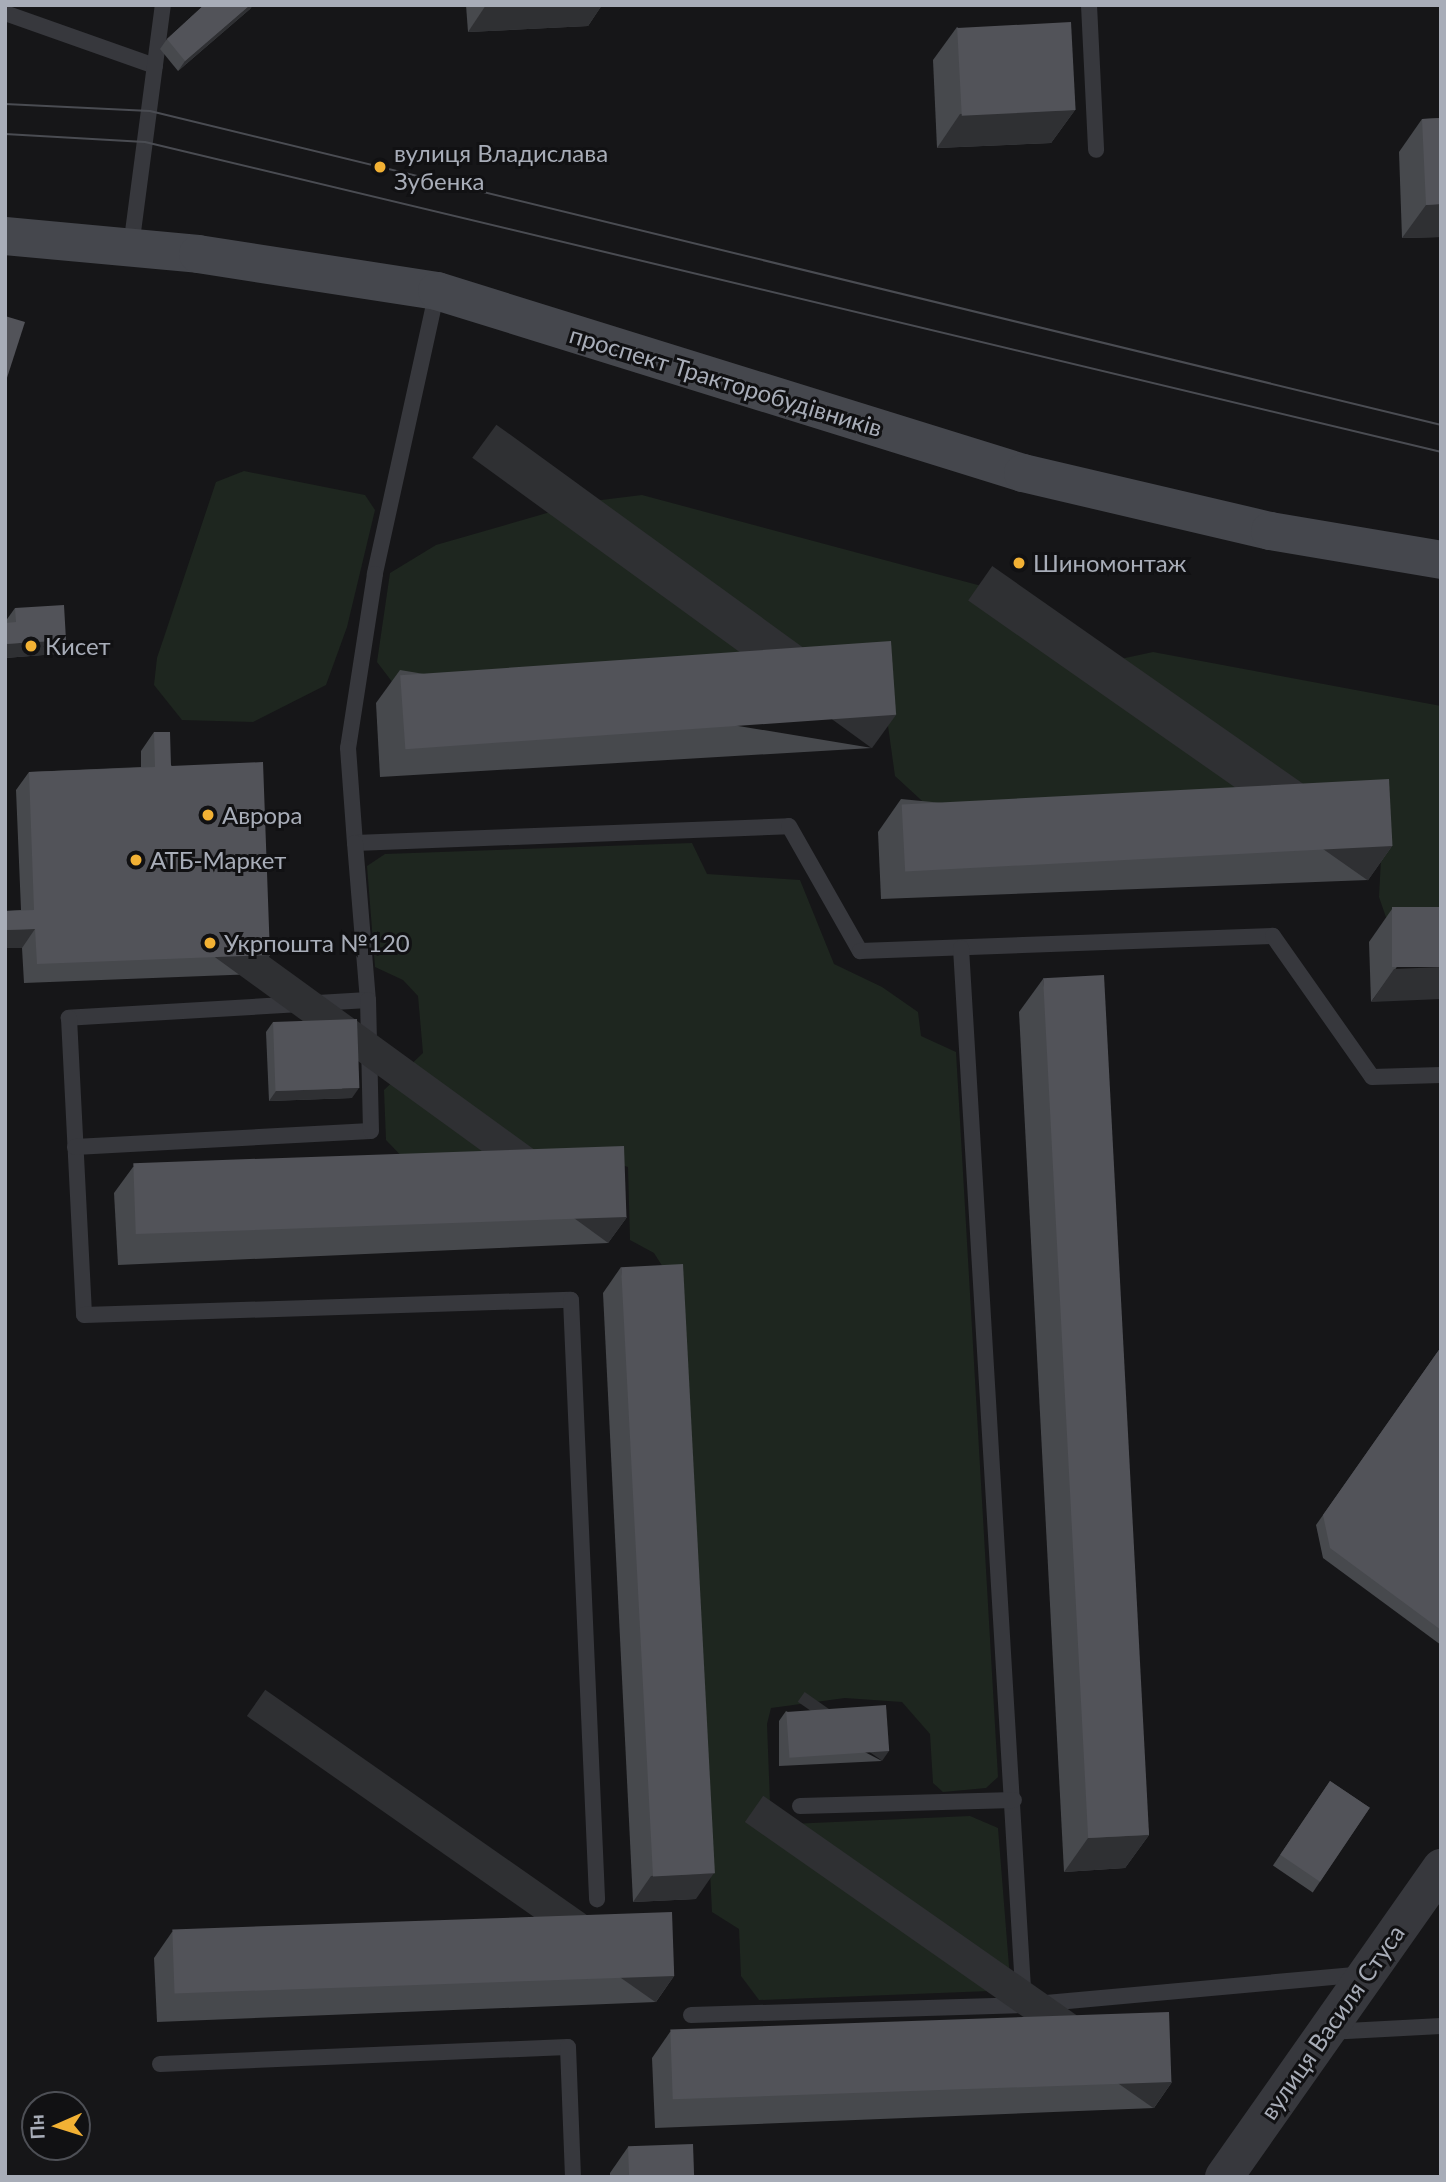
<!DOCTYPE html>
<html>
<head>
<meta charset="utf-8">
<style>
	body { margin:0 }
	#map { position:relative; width:1446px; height:2182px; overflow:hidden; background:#161618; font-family:Lato,sans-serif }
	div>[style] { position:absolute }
	.green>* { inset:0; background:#1e261f }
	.service>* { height:16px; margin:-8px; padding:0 8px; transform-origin:8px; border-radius:8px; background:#37383d }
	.tertiary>* { height:38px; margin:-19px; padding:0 19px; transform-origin:19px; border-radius:19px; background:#37383d }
	.secondary>* { height:38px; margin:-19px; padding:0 19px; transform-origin:19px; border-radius:19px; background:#45474d }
	.tram>* { height:2px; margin:-1px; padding:0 1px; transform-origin:1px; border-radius:1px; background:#4a4c52 }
	.wall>* { inset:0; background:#47494d; transform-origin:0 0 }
	.shaded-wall>* { inset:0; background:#2f3033; transform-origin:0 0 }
	.building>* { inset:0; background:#525359; transform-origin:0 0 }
	.dots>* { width:19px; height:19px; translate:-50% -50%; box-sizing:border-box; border:4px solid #111113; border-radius:50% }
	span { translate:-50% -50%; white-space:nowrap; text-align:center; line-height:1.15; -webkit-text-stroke:6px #111113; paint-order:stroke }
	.poi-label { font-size:24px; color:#a8adb8 }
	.left { translate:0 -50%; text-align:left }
	.street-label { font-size:24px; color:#a8adb8 }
	.frame { position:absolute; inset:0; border:7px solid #a8adb8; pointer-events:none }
	.north { position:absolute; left:21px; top:2091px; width:70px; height:70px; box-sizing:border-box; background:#111113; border:2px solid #4d4f55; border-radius:50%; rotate:267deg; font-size:19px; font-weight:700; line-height:28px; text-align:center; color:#a8adb8 }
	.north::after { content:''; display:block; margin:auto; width:24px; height:32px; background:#f2b134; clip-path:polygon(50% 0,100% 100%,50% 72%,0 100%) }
</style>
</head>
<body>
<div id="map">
	<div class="green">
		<div style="clip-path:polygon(244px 471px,365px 495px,375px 510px,347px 627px,326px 685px,253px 722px,182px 720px,154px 685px,157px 658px,216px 482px)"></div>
		<div style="clip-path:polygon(642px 495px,1045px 603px,1069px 645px,1116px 660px,1153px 652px,1441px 706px,1441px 928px,1389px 926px,1379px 897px,1383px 820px,933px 811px,895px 776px,883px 690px,393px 683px,377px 662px,390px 573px,436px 545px,585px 502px)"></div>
		<div style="clip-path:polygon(692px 843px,707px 874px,800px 880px,834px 964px,882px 987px,918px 1012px,921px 1036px,956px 1052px,998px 1777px,986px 1788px,943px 1792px,933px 1783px,930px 1734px,902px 1702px,845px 1698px,771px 1708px,767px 1724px,770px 1802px,790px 1824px,970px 1816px,998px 1828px,1010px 1979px,990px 1991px,759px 2000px,741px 1976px,739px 1929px,712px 1912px,682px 1297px,654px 1253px,630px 1240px,628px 1167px,607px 1160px,409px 1164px,386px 1140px,384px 1090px,423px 1053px,418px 996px,403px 980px,375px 967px,367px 866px,385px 854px)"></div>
	</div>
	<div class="service">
		<div style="left:1089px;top:5px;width:145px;rotate:87.2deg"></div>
		<div style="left:5px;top:13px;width:159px;rotate:19.5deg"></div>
		<div style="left:131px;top:247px;width:244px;rotate:-82.5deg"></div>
		<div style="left:437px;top:291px;width:290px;rotate:102.4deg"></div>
		<div style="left:375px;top:574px;width:176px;rotate:98.8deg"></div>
		<div style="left:348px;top:748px;width:95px;rotate:85.8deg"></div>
		<div style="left:355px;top:843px;width:434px;rotate:-2.2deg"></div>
		<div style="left:789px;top:826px;width:144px;rotate:60.4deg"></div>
		<div style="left:860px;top:951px;width:413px;rotate:-2.1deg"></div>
		<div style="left:1273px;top:936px;width:172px;rotate:54.9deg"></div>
		<div style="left:1372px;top:1077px;width:69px;rotate:-1.7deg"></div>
		<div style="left:355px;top:843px;width:158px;rotate:85.3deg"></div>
		<div style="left:368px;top:1000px;width:300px;rotate:176.6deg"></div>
		<div style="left:69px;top:1018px;width:297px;rotate:87.1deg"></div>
		<div style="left:84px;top:1315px;width:487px;rotate:-1.8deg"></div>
		<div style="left:571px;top:1300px;width:600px;rotate:87.51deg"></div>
		<div style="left:961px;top:948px;width:1059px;rotate:86.59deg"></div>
		<div style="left:75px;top:1147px;width:296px;rotate:-3.1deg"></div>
		<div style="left:371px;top:1131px;width:131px;rotate:-91.3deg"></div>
		<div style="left:800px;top:1806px;width:214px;rotate:-1.6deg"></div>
		<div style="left:691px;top:2015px;width:333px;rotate:-1.7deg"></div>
		<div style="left:1024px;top:2005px;width:340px;rotate:-5.2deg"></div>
		<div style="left:1328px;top:2032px;width:113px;rotate:-3deg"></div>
		<div style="left:160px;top:2064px;width:408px;rotate:-2.4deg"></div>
		<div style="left:568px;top:2047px;width:130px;rotate:87.8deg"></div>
	</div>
	<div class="tertiary">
		<div style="left:1224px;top:2177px;width:378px;rotate:-54.9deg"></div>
	</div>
	<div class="secondary">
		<div style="left:5px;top:236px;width:194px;rotate:5.3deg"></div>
		<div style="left:198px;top:254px;width:242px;rotate:8.8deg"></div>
		<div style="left:437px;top:291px;width:614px;rotate:17.25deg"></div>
		<div style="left:1023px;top:473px;width:254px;rotate:13.2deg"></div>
		<div style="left:1270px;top:531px;width:173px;rotate:9.6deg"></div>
	</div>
	<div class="tram">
		<div style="left:5px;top:104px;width:145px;rotate:2.8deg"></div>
		<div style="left:150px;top:111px;width:1329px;rotate:13.67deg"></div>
		<div style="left:5px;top:134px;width:140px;rotate:3.3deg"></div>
		<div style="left:145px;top:142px;width:1333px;rotate:13.45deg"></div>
	</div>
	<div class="wall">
		<div style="clip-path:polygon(204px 5px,253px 5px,250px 9px,178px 71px,160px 49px,167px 39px)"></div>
		<div style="clip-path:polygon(466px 5px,602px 5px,588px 26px,468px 32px)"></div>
		<div style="clip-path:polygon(957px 27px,1075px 110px,1051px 143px,937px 148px,933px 60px)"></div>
		<div style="clip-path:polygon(1441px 118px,1441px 237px,1402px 238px,1399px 152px,1422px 119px)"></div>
		<div style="clip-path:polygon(15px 608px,56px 654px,5px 658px,5px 622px)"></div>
		<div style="clip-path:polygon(400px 670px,872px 748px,380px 777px,376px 703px)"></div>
		<div style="clip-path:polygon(154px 732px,270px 955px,257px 974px,24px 983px,22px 948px,5px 948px,5px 911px,21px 910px,16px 790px,29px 772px,141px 767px,141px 751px)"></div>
		<div style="clip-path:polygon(901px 799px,1392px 846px,1368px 880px,881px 899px,878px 832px)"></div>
		<div style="clip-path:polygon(1441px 907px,1371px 1002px,1369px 942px,1392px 909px)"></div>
		<div style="clip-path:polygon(1043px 979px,1149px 1835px,1125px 1868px,1064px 1872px,1019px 1012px)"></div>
		<div style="clip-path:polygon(273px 1022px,352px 1098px,269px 1101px,266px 1032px)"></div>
		<div style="clip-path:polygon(133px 1167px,627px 1217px,608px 1243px,118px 1265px,114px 1193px)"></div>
		<div style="clip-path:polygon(621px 1267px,696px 1899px,633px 1902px,603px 1293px)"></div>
		<div style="clip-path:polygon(1441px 1347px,1441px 1645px,1323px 1558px,1316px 1525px)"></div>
		<div style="clip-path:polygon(786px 1711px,882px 1761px,779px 1766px,779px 1721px)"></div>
		<div style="left:1330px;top:1781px;width:48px;height:102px;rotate:34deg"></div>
		<div style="clip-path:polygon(172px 1932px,674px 1976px,656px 2002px,157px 2022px,154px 1958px)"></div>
		<div style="clip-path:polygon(670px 2032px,1172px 2082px,1154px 2108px,655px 2128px,652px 2058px)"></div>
		<div style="clip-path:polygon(628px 2147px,694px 2177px,610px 2177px,610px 2173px)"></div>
	</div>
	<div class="shaded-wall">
		<div style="clip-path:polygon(250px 5px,253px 5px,250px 9px,178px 71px,185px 61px)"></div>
		<div style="clip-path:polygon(486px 5px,602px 5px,588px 26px,468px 32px)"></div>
		<div style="clip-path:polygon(1075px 110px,1051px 143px,937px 148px,960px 114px)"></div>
		<div style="clip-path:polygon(1441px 204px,1441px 237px,1402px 238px,1426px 205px)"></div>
		<div style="clip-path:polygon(66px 640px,56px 654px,5px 658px,5px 644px)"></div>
		<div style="left:896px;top:715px;width:41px;height:494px;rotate:126deg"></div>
		<div style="left:1392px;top:846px;width:42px;height:488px;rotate:125deg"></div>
		<div style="clip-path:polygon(35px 929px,22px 948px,5px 948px,5px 930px)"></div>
		<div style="left:270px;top:955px;width:23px;height:233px;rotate:124deg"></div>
		<div style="clip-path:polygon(1441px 967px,1441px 999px,1371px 1002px,1394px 969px)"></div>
		<div style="clip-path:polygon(359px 1088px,352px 1098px,269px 1101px,276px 1091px)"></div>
		<div style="left:627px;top:1217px;width:32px;height:491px;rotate:126deg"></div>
		<div style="left:889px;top:1751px;width:12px;height:103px;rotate:125deg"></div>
		<div style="clip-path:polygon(1149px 1835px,1125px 1868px,1064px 1872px,1088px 1838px)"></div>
		<div style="clip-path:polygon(714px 1873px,696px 1899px,633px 1902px,651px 1876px)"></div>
		<div style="left:674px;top:1976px;width:32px;height:499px;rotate:125deg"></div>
		<div style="left:1172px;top:2082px;width:32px;height:499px;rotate:125deg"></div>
	</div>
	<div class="building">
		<div style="clip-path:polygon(204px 5px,250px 5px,185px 61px,167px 39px)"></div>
		<div style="left:1071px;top:22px;width:88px;height:114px;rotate:87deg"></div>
		<div style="clip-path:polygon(1441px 118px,1441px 204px,1426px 205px,1422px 119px)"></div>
		<div style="clip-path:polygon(5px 316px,25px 322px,5px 384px)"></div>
		<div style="clip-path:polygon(64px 605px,66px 640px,5px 644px,5px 623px,16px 622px,15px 608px)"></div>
		<div style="left:891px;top:641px;width:74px;height:492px;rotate:86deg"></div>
		<div style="clip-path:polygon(154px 732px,170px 732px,171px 766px,263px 762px,270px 955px,37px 964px,35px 929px,5px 930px,5px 911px,34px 910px,29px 772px,155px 767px)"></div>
		<div style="left:1389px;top:779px;width:67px;height:488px;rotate:87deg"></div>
		<div style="left:1441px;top:907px;width:60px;height:49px;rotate:90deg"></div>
		<div style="left:1104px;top:975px;width:861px;height:61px;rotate:87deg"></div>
		<div style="left:357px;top:1019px;width:69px;height:84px;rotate:88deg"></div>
		<div style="left:624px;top:1146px;width:71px;height:491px;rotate:88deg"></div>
		<div style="left:683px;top:1264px;width:610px;height:62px;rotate:87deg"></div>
		<div style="clip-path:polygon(1441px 1347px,1441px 1630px,1330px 1548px,1323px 1515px)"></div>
		<div style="left:886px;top:1705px;width:46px;height:100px;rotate:86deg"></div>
		<div style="left:1330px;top:1781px;width:48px;height:89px;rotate:34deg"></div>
		<div style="left:672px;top:1912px;width:64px;height:500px;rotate:88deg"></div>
		<div style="left:1169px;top:2012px;width:70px;height:499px;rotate:88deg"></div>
		<div style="left:693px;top:2144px;width:33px;height:65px;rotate:88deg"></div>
	</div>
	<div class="dots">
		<div style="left:380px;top:167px;background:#f2b134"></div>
		<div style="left:1019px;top:563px;background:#f2b134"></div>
		<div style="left:31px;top:646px;background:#f2b134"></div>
		<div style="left:208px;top:815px;background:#f2b134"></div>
		<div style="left:136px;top:860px;background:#f2b134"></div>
		<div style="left:210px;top:943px;background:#f2b134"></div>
	</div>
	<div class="poi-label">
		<span class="left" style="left:394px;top:167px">вулиця Владислава<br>Зубенка</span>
		<span class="left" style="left:1033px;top:563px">Шиномонтаж</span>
		<span class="left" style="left:45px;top:646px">Кисет</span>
		<span class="left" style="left:222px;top:815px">Аврора</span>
		<span class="left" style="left:150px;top:860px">АТБ-Маркет</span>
		<span class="left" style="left:224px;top:943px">Укрпошта №120</span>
	</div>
	<div class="street-label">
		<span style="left:726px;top:381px;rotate:17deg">проспект Тракторобудівників</span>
		<span style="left:1332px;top:2022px;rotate:-55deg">вулиця Василя Стуса</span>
	</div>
	<div class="frame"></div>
	<div class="north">Пн</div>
</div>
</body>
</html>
